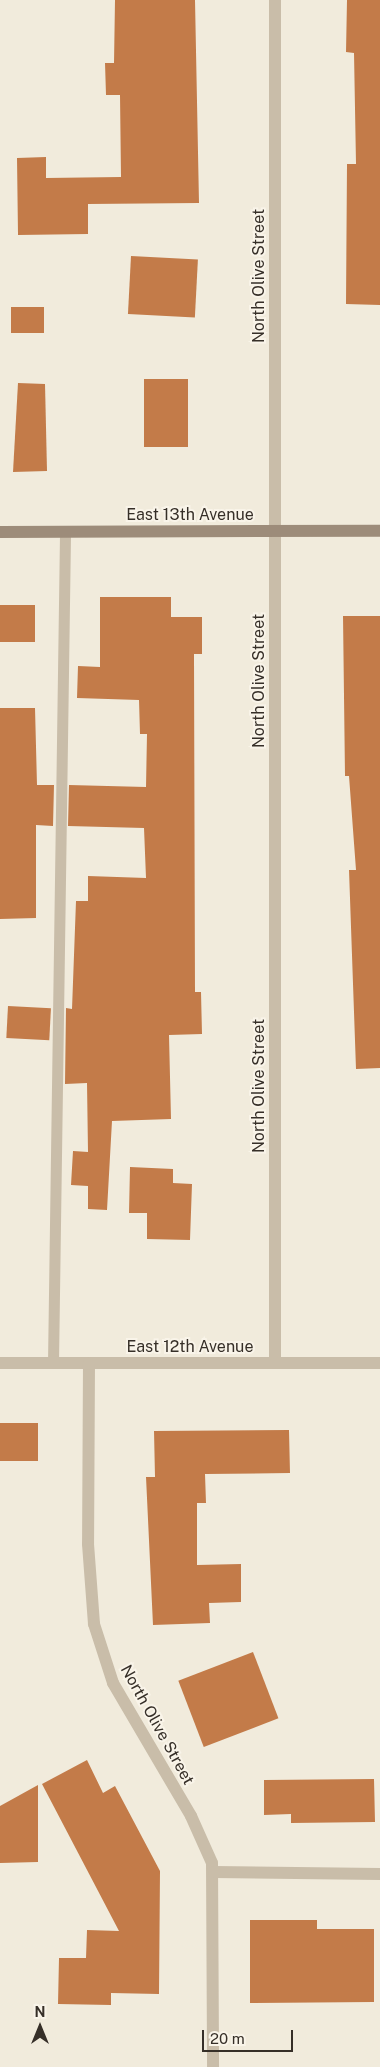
<!DOCTYPE html>
<html>
<head>
<meta charset="utf-8">
<style>
	body { margin:0 }
	#map { position:relative; width:380px; height:2067px; overflow:hidden; background:#f1ebdc; font-family:"Public Sans",sans-serif }
	div>[style] { position:absolute }
	.building>* { inset:0; background:#c37b49; transform-origin:0 0 }
	.service>* { height:11px; margin:-5.5px; padding:0 5.5px; transform-origin:5.5px; border-radius:5.5px; background:#c9bda9 }
	.minor>* { height:12px; margin:-6px; padding:0 6px; transform-origin:6px; border-radius:6px; background:#c9bda9 }
	.secondary>* { height:12px; margin:-6px; padding:0 6px; transform-origin:6px; border-radius:6px; background:#9d8c7a }
	span { translate:-50% -50%; white-space:nowrap; text-align:center; line-height:1.15; -webkit-text-stroke:4px #f9f4e9; paint-order:stroke }
	.street-label { font-size:16px; color:#362f28 }
	.north { position:absolute; left:15px; top:2002px; width:50px; height:50px; -webkit-text-stroke:4px #f9f4e9; paint-order:stroke; rotate:0deg; font-size:14px; font-weight:700; line-height:20px; text-align:center; color:#362f28 }
	.north::after { content:''; display:block; margin:auto; width:18px; height:22px; background:#362f28; clip-path:polygon(50% 0,100% 100%,50% 72%,0 100%) }
	.scale { position:absolute; left:202px; top:2030px; width:91px; height:22px; box-sizing:border-box; border:2px solid #362f28; border-top:0; padding-left:6px; font-size:15px; line-height:18px; white-space:nowrap; color:#362f28; -webkit-text-stroke:4px #f9f4e9; paint-order:stroke }
</style>
</head>
<body>
<div id="map">
	<div class="building">
		<div style="clip-path:polygon(115px 0,195px 0,199px 203px,88px 204px,88px 234px,18px 235px,17px 158px,46px 157px,46px 178px,121px 177px,120px 95px,106px 95px,105px 63px,114px 63px)"></div>
		<div style="clip-path:polygon(347px 0,380px 0,380px 305px,346px 304px,347px 164px,356px 164px,354px 53px,346px 52px)"></div>
		<div style="left:131px;top:256px;width:67px;height:58px;rotate:3deg"></div>
		<div style="left:11px;top:307px;width:33px;height:26px"></div>
		<div style="left:188px;top:379px;width:68px;height:44px;rotate:90deg"></div>
		<div style="clip-path:polygon(18px 383px,45px 384px,47px 471px,13px 472px)"></div>
		<div style="clip-path:polygon(100px 597px,171px 597px,171px 617px,202px 617px,202px 654px,194px 654px,195px 992px,201px 992px,202px 1034px,169px 1035px,171px 1119px,112px 1121px,107px 1210px,88px 1209px,88px 1186px,71px 1185px,73px 1151px,88px 1152px,87px 1083px,65px 1084px,66px 1008px,72px 1009px,76px 901px,88px 901px,88px 876px,146px 878px,144px 828px,68px 826px,69px 785px,146px 787px,147px 734px,140px 734px,139px 700px,77px 698px,78px 666px,100px 667px)"></div>
		<div style="left:35px;top:605px;width:37px;height:35px;rotate:90deg"></div>
		<div style="clip-path:polygon(343px 616px,380px 616px,380px 1068px,356px 1069px,349px 870px,356px 870px,349px 776px,345px 776px)"></div>
		<div style="clip-path:polygon(0 708px,35px 708px,37px 785px,54px 785px,53px 826px,36px 825px,36px 918px,0 919px)"></div>
		<div style="left:8px;top:1006px;width:43px;height:32px;rotate:3deg"></div>
		<div style="clip-path:polygon(130px 1167px,173px 1169px,173px 1183px,192px 1184px,190px 1240px,147px 1239px,147px 1213px,129px 1213px)"></div>
		<div style="left:0;top:1423px;width:38px;height:38px"></div>
		<div style="clip-path:polygon(289px 1430px,290px 1473px,205px 1474px,206px 1503px,197px 1503px,197px 1565px,241px 1564px,241px 1602px,209px 1603px,210px 1623px,153px 1625px,146px 1477px,155px 1477px,154px 1431px)"></div>
		<div style="left:253px;top:1652px;width:71px;height:80px;rotate:69deg"></div>
		<div style="clip-path:polygon(87px 1760px,103px 1793px,115px 1786px,160px 1871px,159px 1994px,111px 1993px,111px 2005px,58px 2004px,59px 1958px,86px 1958px,87px 1930px,119px 1931px,42px 1784px)"></div>
		<div style="clip-path:polygon(374px 1779px,375px 1822px,291px 1823px,291px 1814px,264px 1815px,264px 1780px)"></div>
		<div style="clip-path:polygon(38px 1785px,38px 1862px,0 1863px,0 1806px)"></div>
		<div style="clip-path:polygon(250px 1920px,317px 1920px,317px 1929px,374px 1929px,374px 2002px,250px 2003px)"></div>
	</div>
	<div class="service">
		<div style="left:53px;top:1363px;width:831px;rotate:-89.17deg"></div>
	</div>
	<div class="minor">
		<div style="left:275px;top:0;width:1363px;rotate:90deg"></div>
		<div style="left:0;top:1363px;width:380px"></div>
		<div style="left:89px;top:1363px;width:181px;rotate:90.3deg"></div>
		<div style="left:88px;top:1544px;width:80px;rotate:85.7deg"></div>
		<div style="left:94px;top:1624px;width:62px;rotate:72.1deg"></div>
		<div style="left:113px;top:1683px;width:154px;rotate:59.6deg"></div>
		<div style="left:191px;top:1816px;width:51px;rotate:65.9deg"></div>
		<div style="left:212px;top:1863px;width:204px;rotate:89.7deg"></div>
		<div style="left:214px;top:1872px;width:166px;rotate:0.7deg"></div>
	</div>
	<div class="secondary">
		<div style="left:0;top:532px;width:380px;rotate:-0.2deg"></div>
	</div>
	<div class="street-label">
		<span style="left:259px;top:276px;rotate:-90deg">North Olive Street</span>
		<span style="left:190px;top:515px">East 13th Avenue</span>
		<span style="left:259px;top:681px;rotate:-90deg">North Olive Street</span>
		<span style="left:259px;top:1086px;rotate:-90deg">North Olive Street</span>
		<span style="left:190px;top:1347px">East 12th Avenue</span>
		<span style="left:157px;top:1725px;rotate:61deg">North Olive Street</span>
	</div>
	<div class="north">N</div>
	<div class="scale">20 m</div>
</div>
</body>
</html>
